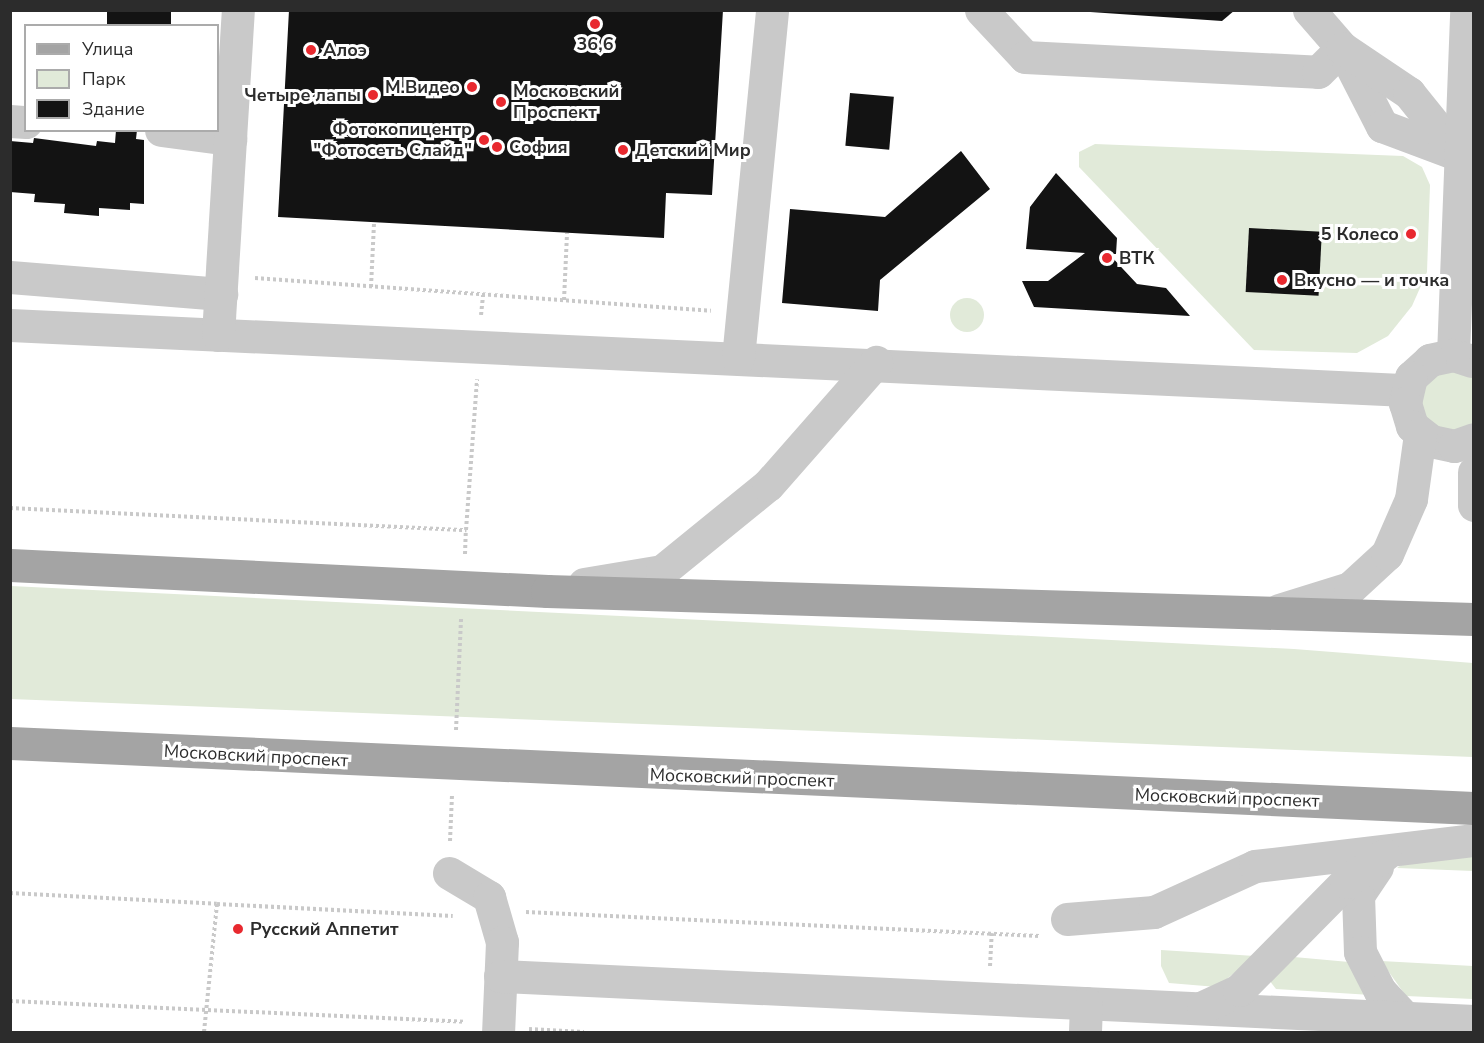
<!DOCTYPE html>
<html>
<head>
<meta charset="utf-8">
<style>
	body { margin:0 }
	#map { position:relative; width:1484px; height:1043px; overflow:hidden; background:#fff; font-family:"Nunito Sans",sans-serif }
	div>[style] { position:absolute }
	.green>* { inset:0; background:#e1ead9 }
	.round { border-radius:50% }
	.building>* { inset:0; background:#131313; transform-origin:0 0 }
	.path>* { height:4px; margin-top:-2px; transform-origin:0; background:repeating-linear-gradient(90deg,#c9c9c9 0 3px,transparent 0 6px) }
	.minor>* { height:33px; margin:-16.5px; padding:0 16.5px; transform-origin:16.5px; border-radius:16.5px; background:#c9c9c9 }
	.major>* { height:33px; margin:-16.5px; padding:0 16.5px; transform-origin:16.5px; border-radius:16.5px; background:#a4a4a4 }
	.dots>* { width:16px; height:16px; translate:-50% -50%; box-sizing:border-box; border:3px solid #fff; border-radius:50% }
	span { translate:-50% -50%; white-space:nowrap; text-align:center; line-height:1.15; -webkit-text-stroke:6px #fff; paint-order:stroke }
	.poi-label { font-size:18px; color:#2c2c2c; font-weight:700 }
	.left { translate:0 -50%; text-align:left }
	.right { translate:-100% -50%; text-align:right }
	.street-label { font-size:18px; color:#2c2c2c }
	.frame { position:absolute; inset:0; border:12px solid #2c2c2c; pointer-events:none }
	.legend { position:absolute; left:24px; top:24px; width:195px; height:108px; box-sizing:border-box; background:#fff; border:2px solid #ababab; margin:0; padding:8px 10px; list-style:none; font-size:18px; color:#2c2c2c }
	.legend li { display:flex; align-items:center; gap:12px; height:30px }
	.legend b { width:30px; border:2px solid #ababab }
</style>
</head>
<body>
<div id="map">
	<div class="green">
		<div style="clip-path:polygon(1095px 144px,1403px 156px,1422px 167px,1430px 185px,1427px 272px,1412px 306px,1388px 336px,1357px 353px,1254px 350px,1079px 167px,1079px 152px)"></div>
		<div class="round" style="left:950px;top:298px;width:34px;height:34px"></div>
		<div style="clip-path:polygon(1444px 367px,1473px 375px,1473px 423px,1464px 430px,1435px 430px,1418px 409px,1423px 380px)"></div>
		<div style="clip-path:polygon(11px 586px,1294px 649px,1473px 663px,1473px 757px,11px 699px)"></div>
		<div style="clip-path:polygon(1425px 848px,1473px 850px,1473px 871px,1397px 868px)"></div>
		<div style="clip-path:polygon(1161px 950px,1255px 956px,1217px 987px,1169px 983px,1161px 966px)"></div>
		<div style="clip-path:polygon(1294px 957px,1349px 962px,1371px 995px,1276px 989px,1269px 980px)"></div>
		<div style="clip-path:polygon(1381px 961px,1473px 966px,1473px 999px,1406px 996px)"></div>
	</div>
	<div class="building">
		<div style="left:107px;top:10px;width:64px;height:16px"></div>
		<div style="clip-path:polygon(289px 10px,723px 10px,712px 195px,666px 193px,664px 238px,278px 217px)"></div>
		<div style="clip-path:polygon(1061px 10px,1235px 10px,1222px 21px)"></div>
		<div style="left:850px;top:93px;width:44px;height:53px;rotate:5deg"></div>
		<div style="clip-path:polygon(116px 130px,137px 130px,136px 139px,144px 140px,144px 204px,130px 203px,130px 210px,99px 208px,99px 216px,64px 213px,65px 204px,34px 202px,35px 194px,10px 192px,10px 141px,33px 143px,34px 138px,96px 146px,97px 141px,115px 143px)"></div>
		<div style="clip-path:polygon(961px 151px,990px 189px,880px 280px,878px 311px,782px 303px,790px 209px,885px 217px)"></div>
		<div style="clip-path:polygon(1056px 173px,1117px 238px,1116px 254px,1109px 254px,1137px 284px,1166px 288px,1190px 316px,1034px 307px,1022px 281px,1048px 281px,1085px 253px,1026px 249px,1030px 207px)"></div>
		<div style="left:1249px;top:228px;width:73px;height:64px;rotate:3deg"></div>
	</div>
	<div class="path">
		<div style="left:255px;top:278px;width:457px;rotate:4.1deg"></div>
		<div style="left:371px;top:287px;width:64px;rotate:-87.3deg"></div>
		<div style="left:564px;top:300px;width:67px;rotate:-87.4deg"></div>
		<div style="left:481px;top:315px;width:20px;rotate:-84deg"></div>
		<div style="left:10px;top:508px;width:457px;rotate:2.8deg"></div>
		<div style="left:466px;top:530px;width:151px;rotate:-85.8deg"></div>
		<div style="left:465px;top:554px;width:24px;rotate:-88deg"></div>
		<div style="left:456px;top:730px;width:112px;rotate:-87.4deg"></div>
		<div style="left:450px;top:841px;width:46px;rotate:-87.5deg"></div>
		<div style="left:10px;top:893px;width:207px;rotate:3deg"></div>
		<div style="left:526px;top:912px;width:514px;rotate:2.68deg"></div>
		<div style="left:990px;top:966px;width:33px;rotate:-87deg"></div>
		<div style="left:10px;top:1001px;width:455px;rotate:2.6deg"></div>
		<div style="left:529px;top:1029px;width:55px;rotate:3.1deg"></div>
		<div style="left:204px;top:1032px;width:129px;rotate:-84.2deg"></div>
		<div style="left:217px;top:904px;width:236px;rotate:2.9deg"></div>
	</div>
	<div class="minor">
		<div style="left:981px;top:10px;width:64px;rotate:46.9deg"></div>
		<div style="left:1025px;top:57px;width:293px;rotate:2.9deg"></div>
		<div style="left:1318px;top:72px;width:34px;rotate:-45deg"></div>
		<div style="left:1342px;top:48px;width:88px;rotate:62.9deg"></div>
		<div style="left:1382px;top:126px;width:82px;rotate:20.6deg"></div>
		<div style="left:1309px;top:10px;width:50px;rotate:49deg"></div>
		<div style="left:1342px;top:48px;width:81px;rotate:33.9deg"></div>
		<div style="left:1409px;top:93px;width:78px;rotate:51.2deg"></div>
		<div style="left:10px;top:121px;width:16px;rotate:4deg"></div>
		<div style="left:161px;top:130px;width:70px;rotate:7.4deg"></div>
		<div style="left:10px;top:277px;width:212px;rotate:4.6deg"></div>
		<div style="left:10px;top:325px;width:1398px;rotate:2.67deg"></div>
		<div style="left:218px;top:335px;width:326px;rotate:-86.5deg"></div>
		<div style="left:1453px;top:355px;width:345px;rotate:-87.8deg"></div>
		<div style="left:738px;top:358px;width:350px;rotate:-84.4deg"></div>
		<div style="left:1472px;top:361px;width:20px;rotate:-162deg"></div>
		<div style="left:1453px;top:355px;width:24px;rotate:168deg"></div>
		<div style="left:1430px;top:360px;width:25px;rotate:138deg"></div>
		<div style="left:1411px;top:377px;width:27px;rotate:103deg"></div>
		<div style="left:1405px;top:403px;width:24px;rotate:73deg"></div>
		<div style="left:1412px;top:426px;width:24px;rotate:38deg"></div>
		<div style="left:1431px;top:441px;width:24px;rotate:12deg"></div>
		<div style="left:1454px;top:446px;width:21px;rotate:-19deg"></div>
		<div style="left:1474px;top:472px;width:33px;rotate:90deg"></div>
		<div style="left:584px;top:584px;width:79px;rotate:-9.5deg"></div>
		<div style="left:662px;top:571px;width:136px;rotate:-39.1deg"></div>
		<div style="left:768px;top:485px;width:164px;rotate:-48.7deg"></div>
		<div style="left:1279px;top:610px;width:74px;rotate:-17.2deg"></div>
		<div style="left:1350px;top:588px;width:50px;rotate:-42.6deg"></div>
		<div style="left:1387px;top:554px;width:60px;rotate:-66.4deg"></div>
		<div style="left:1411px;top:499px;width:66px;rotate:-82.1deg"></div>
		<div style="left:1377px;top:867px;width:34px;rotate:124deg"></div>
		<div style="left:1358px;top:895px;width:57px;rotate:88deg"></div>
		<div style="left:1360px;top:952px;width:44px;rotate:62.9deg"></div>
		<div style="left:1380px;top:991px;width:37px;rotate:47deg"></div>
		<div style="left:449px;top:873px;width:47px;rotate:31deg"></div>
		<div style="left:489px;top:897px;width:47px;rotate:73.9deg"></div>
		<div style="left:502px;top:942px;width:90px;rotate:92.5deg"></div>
		<div style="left:1067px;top:919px;width:87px;rotate:-4.6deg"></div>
		<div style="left:1154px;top:912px;width:111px;rotate:-24.5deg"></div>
		<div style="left:1255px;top:866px;width:221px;rotate:-6.8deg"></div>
		<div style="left:500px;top:976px;width:975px;rotate:2.65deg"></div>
		<div style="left:1203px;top:1007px;width:40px;rotate:-25deg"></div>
		<div style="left:1239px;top:990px;width:152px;rotate:-45.3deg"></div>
		<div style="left:1346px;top:882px;width:47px;rotate:-35.4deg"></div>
		<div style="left:1085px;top:1032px;width:29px;rotate:-88deg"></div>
	</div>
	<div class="major">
		<div style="left:10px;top:565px;width:538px;rotate:2.77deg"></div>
		<div style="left:547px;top:591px;width:927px;rotate:1.73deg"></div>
		<div style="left:10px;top:743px;width:1465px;rotate:2.54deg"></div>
	</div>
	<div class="dots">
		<div style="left:595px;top:24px;background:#e8292f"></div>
		<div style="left:311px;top:50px;background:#e8292f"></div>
		<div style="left:472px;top:87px;background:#e8292f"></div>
		<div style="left:373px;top:95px;background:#e8292f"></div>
		<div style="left:501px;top:102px;background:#e8292f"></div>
		<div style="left:484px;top:140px;background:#e8292f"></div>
		<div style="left:497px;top:147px;background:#e8292f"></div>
		<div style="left:623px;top:150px;background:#e8292f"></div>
		<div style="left:1411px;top:234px;background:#e8292f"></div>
		<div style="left:1107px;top:258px;background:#e8292f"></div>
		<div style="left:1282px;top:280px;background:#e8292f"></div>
		<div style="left:238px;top:929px;background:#e8292f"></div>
	</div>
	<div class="poi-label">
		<span style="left:595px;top:44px">36,6</span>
		<span class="left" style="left:323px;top:50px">Алоэ</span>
		<span class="right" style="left:460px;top:87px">М.Видео</span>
		<span class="left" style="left:513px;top:102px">Московский<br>Проспект</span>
		<span class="right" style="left:361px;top:95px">Четыре лапы</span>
		<span class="right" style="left:472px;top:140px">Фотокопицентр<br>"Фотосеть Слайд"</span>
		<span class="left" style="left:509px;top:147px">София</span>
		<span class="left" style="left:635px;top:150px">Детский Мир</span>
		<span class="right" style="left:1399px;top:234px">5 Колесо</span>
		<span class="left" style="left:1119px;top:258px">ВТК</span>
		<span class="left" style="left:1294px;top:280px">Вкусно — и точка</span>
		<span class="left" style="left:250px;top:929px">Русский Аппетит</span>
	</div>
	<div class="street-label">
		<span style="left:256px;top:756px;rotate:3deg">Московский проспект</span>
		<span style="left:742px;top:778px;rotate:2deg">Московский проспект</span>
		<span style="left:1227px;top:798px;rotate:2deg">Московский проспект</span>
	</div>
	<div class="frame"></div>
	<ul class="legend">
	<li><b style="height:8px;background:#a4a4a4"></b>Улица</li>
	<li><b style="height:16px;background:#e1ead9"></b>Парк</li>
	<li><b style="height:16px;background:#131313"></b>Здание</li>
	</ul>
</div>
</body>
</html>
